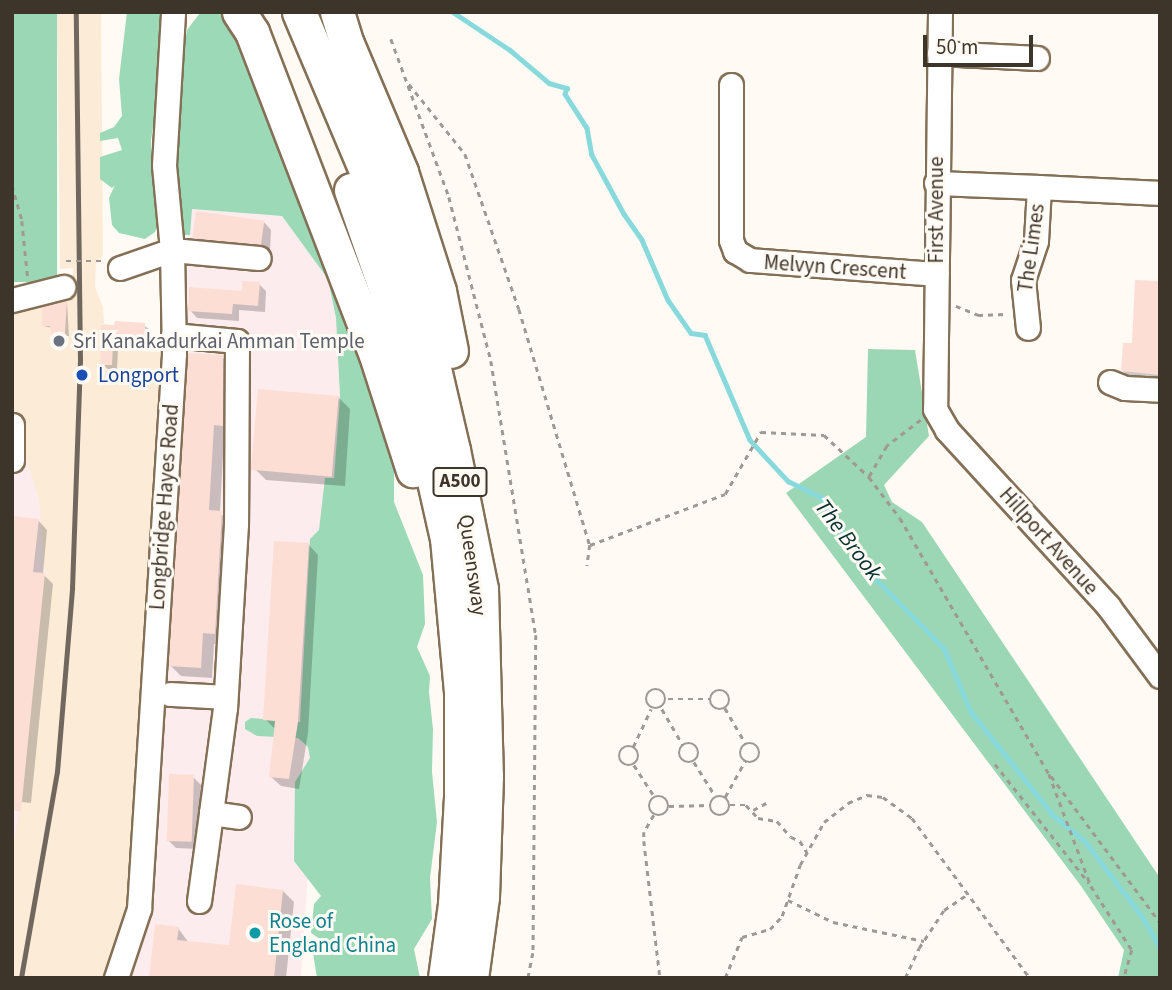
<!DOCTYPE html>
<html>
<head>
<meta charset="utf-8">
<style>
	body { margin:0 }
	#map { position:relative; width:1172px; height:990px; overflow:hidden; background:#fffaf4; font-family:"Source Sans 3",sans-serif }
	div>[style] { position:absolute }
	.built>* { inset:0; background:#fcecd7 }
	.industrial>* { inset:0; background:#fdeced }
	.green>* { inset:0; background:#9cd7b5; transform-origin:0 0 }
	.forest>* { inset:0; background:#9cd9b6 }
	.shadow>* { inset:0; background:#0003 }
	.stream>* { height:4.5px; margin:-2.25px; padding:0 2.25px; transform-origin:2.25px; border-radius:2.25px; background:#88d9dc }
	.building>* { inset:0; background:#fcded5; transform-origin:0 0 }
	.path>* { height:2.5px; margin-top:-1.25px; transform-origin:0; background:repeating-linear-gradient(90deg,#a09991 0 5px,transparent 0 10px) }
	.path>.ring { margin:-1.25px; padding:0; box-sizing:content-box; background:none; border:2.5px solid #a09991; border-radius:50% }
	.roads { filter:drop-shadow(2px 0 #837056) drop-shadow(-2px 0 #837056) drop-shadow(0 2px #837056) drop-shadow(0 -2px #837056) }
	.minor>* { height:23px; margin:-11.5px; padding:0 11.5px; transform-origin:11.5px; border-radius:11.5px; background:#fff }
	.highway>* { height:33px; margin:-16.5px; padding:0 16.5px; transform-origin:16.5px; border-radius:16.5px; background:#fff }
	.rail>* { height:4.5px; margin:-2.25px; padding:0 2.25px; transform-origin:2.25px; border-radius:2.25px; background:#70685e }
	.path-bridge>* { height:2.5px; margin-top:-1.25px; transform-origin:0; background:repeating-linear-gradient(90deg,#a09991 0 5px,transparent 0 10px) }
	.dots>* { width:19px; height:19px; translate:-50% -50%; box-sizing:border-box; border:4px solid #fffaf4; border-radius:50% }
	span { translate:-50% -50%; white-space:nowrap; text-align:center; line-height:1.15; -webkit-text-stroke:6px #fffaf4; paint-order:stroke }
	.shield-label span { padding:2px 5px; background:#fffaf4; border:2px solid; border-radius:5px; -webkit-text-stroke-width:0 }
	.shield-label { font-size:19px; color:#3e352a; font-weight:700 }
	.street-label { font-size:21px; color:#3e352a }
	.worship-label { font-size:21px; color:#5b616d }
	.left { translate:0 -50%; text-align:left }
	.transit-label { font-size:21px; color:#164399 }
	.culture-label { font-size:21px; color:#0d838f }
	.water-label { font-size:23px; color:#053031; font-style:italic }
	.frame { position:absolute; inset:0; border:14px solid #3e352a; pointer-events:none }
	.scale { position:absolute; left:923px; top:35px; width:110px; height:32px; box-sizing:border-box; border:4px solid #3e352a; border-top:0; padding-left:9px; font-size:21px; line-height:24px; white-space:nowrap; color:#3e352a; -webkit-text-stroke:5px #fffaf4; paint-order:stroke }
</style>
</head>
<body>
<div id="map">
	<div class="built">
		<div style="clip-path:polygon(57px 12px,101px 12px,103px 256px,96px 264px,95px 287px,103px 307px,104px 324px,112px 325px,113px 350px,162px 352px,131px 913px,108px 978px,12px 978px,12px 311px,54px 304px,54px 297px,72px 296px,73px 268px,60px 269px)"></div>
	</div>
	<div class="industrial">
		<div style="clip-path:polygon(191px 209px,282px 216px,328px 279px,336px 318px,340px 396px,301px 978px,126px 978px,145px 923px,173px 553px)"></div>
		<div style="clip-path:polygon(24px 451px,39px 500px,45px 573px,22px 794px,12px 853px,12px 452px)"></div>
	</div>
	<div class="green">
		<div style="left:12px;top:12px;width:45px;height:270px"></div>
		<div style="clip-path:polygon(868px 349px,915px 350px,929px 436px,884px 485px,892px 502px,922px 522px,1160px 878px,1160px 978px,1118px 978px,1124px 950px,1081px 886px,786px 493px,866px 437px)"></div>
	</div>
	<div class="forest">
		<div style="clip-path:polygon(127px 12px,163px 12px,156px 111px,151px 140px,153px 169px,160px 195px,160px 220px,155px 232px,145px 239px,119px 233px,112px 225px,109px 198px,115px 185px,112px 188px,100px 179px,100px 157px,122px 150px,118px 138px,100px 141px,100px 133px,114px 127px,122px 116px,119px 79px)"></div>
		<div style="clip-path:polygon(200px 13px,220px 13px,245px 31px,394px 446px,394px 502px,423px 575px,425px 624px,417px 647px,430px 676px,429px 692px,433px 729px,432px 772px,437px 822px,430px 878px,432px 919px,414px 949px,420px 978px,317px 978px,313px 953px,320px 939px,311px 933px,314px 904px,321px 896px,294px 861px,295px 782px,310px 758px,308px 747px,298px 738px,257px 736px,245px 729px,245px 722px,251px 718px,300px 722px,310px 539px,319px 530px,325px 478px,334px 478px,340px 396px,336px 318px,328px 279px,282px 216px,192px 209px,190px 235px,184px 235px,176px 155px,182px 57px,187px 30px)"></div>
	</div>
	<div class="shadow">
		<div style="clip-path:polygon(263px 221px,271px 230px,270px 252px,204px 246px,196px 237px)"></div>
		<div style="clip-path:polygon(1160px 283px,1160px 384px,1134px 382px,1123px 371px)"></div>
		<div style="clip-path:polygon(259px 284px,266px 291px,265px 312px,239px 310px,239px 321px,197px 318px,190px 310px,243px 293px)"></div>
		<div style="clip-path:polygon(67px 302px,69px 336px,66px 336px,66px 348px,57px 348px,52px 328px,44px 326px)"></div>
		<div style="clip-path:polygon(144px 325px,150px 330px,149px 349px,118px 349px,117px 370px,108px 369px,102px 364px,103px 326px)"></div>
		<div style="clip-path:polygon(222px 357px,233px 368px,233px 436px,224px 435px,220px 513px,232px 524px,226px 644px,214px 644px,212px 678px,181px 676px,170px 665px)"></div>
		<div style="clip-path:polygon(338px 397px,350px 409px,345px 486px,266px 480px,255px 469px)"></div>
		<div style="clip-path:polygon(38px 520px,47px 530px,43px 574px,53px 584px,31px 803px,12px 801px,12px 528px)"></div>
		<div style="clip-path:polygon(308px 544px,318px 555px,308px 733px,299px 789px,281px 786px,270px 776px,276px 730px,265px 719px)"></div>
		<div style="clip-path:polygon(193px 777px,201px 785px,198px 849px,176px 848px,168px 840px)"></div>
		<div style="clip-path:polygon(283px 891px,294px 902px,286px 978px,151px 978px,178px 928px,189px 943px,231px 947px)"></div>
	</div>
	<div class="stream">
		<div style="left:453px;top:12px;width:69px;rotate:33.7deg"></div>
		<div style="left:510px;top:50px;width:51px;rotate:40.2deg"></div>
		<div style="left:549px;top:83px;width:19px;rotate:16deg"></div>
		<div style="left:567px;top:88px;width:6px;rotate:108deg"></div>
		<div style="left:565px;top:94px;width:40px;rotate:57.1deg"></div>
		<div style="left:587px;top:128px;width:27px;rotate:80deg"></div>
		<div style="left:592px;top:155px;width:67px;rotate:61.5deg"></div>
		<div style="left:624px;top:214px;width:32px;rotate:55deg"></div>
		<div style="left:642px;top:240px;width:65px;rotate:66.6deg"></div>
		<div style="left:668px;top:300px;width:40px;rotate:55.1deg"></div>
		<div style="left:691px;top:333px;width:14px;rotate:8deg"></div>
		<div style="left:705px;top:335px;width:114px;rotate:66.8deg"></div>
		<div style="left:750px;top:440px;width:56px;rotate:47.2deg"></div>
		<div style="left:788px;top:481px;width:37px;rotate:26deg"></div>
		<div style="left:821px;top:497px;width:78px;rotate:59.2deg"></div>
		<div style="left:861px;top:564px;width:118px;rotate:45.3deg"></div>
		<div style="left:944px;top:648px;width:69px;rotate:67.1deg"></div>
		<div style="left:971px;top:712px;width:133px;rotate:51.4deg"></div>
		<div style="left:1054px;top:816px;width:40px;rotate:39deg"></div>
		<div style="left:1085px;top:841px;width:94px;rotate:52.8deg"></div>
		<div style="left:1142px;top:916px;width:36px;rotate:60deg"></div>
	</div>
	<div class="building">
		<div style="left:196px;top:211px;width:69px;height:27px;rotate:8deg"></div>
		<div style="clip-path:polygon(1135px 280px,1160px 281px,1160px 375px,1121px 371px,1123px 343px,1132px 343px)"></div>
		<div style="clip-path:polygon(242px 281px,260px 282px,258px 306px,233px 304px,232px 314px,188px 311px,189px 287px,242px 291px)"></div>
		<div style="clip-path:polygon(67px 300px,64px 347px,53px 347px,50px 326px,42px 326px,42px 307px)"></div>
		<div style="clip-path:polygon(115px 321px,145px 323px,145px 344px,113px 344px,112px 365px,100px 365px,101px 325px,114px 325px)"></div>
		<div style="clip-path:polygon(188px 353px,223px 355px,223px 426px,214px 425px,209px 510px,222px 511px,215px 634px,203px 633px,201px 668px,168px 666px)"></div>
		<div style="left:258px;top:389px;width:81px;height:81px;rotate:5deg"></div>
		<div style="clip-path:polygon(12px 516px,39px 519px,33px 572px,45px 573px,21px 811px,12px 811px)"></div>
		<div style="clip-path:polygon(274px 541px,309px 543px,298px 722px,289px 779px,269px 777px,275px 721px,263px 720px)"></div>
		<div style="left:169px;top:774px;width:25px;height:67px;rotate:2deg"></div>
		<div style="clip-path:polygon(236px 884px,283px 890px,274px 978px,149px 978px,155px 924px,179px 927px,177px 940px,229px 945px)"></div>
	</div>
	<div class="path">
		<div style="left:391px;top:39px;width:168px;rotate:69.8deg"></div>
		<div style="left:449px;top:197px;width:169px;rotate:75.6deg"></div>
		<div style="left:491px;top:361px;width:278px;rotate:80.7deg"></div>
		<div style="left:536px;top:635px;width:318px;rotate:90.5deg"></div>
		<div style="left:533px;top:953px;width:25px;rotate:101deg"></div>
		<div style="left:409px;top:84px;width:90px;rotate:51.3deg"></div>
		<div style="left:465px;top:154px;width:164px;rotate:70.8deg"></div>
		<div style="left:519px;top:309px;width:246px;rotate:73.3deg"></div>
		<div style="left:590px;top:545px;width:21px;rotate:98deg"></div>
		<div style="left:12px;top:185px;width:37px;rotate:74deg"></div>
		<div style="left:22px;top:221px;width:58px;rotate:84.1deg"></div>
		<div style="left:956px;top:306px;width:24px;rotate:22deg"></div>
		<div style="left:978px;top:315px;width:29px;rotate:-2deg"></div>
		<div style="left:921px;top:420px;width:43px;rotate:142.6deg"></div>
		<div style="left:887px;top:446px;width:36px;rotate:120deg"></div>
		<div style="left:869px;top:477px;width:51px;rotate:52.9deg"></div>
		<div style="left:900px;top:518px;width:296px;rotate:59.8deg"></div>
		<div style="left:1049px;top:774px;width:120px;rotate:69.4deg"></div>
		<div style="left:1091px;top:886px;width:76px;rotate:57.4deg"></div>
		<div style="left:1132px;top:950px;width:29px;rotate:106deg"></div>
		<div style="left:590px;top:545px;width:144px;rotate:-20.7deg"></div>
		<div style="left:725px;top:494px;width:72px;rotate:-59.9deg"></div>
		<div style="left:761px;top:432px;width:63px;rotate:2.7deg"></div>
		<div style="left:824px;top:435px;width:62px;rotate:43deg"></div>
		<div class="ring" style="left:646px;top:689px;width:17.5px;height:17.5px"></div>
		<div class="ring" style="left:710px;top:690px;width:17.5px;height:17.5px"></div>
		<div style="left:668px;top:699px;width:42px"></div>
		<div style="left:725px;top:708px;width:42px;rotate:59.7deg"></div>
		<div style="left:662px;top:709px;width:42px;rotate:59.7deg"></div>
		<div class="ring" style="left:679px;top:743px;width:17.5px;height:17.5px"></div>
		<div class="ring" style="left:740px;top:743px;width:17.5px;height:17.5px"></div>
		<div class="ring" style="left:619px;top:746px;width:17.5px;height:17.5px"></div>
		<div style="left:633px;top:747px;width:42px;rotate:-64.7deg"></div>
		<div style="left:694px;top:762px;width:41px;rotate:57.8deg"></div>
		<div style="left:995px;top:764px;width:152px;rotate:51.7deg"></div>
		<div style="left:634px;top:765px;width:38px;rotate:57deg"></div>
		<div style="left:1051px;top:776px;width:182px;rotate:53.3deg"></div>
		<div class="ring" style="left:710px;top:796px;width:17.5px;height:17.5px"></div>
		<div class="ring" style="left:649px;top:796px;width:17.5px;height:17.5px"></div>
		<div style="left:725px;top:797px;width:41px;rotate:-60.9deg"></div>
		<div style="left:730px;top:805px;width:16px"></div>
		<div style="left:746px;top:805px;width:18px;rotate:47deg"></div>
		<div style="left:758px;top:818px;width:19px;rotate:9deg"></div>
		<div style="left:777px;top:821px;width:21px;rotate:49deg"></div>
		<div style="left:791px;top:837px;width:10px;rotate:24deg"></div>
		<div style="left:800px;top:841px;width:13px;rotate:58deg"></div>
		<div style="left:669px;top:806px;width:41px;rotate:-1.4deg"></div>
		<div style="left:753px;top:810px;width:15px;rotate:-28deg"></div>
		<div style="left:654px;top:815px;width:20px;rotate:120deg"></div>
		<div style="left:644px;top:832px;width:9px;rotate:90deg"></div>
		<div style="left:644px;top:841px;width:138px;rotate:83.3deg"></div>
		<div style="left:788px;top:900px;width:50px;rotate:26.1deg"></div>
		<div style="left:833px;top:922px;width:93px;rotate:11.8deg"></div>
		<div style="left:725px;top:978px;width:44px;rotate:-67.5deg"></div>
		<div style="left:742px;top:937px;width:29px;rotate:-16deg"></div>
		<div style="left:770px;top:929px;width:18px;rotate:-47deg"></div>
		<div style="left:782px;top:916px;width:54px;rotate:-70.6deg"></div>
		<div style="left:800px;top:865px;width:49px;rotate:-60.8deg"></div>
		<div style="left:824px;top:822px;width:31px;rotate:-38deg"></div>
		<div style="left:848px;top:803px;width:21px;rotate:-23deg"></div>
		<div style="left:867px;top:795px;width:16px;rotate:7deg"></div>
		<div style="left:883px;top:797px;width:36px;rotate:36deg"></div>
		<div style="left:912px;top:818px;width:199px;rotate:53.6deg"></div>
		<div style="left:905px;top:978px;width:33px;rotate:-65deg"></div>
		<div style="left:919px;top:948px;width:45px;rotate:-56.7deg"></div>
		<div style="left:944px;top:910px;width:30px;rotate:-34deg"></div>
	</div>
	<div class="roads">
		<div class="minor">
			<div style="left:940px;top:12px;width:397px;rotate:90.7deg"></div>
			<div style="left:935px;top:409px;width:24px;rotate:60deg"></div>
			<div style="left:947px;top:430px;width:239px;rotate:47.5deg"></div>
			<div style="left:1108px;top:606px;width:87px;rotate:53.4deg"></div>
			<div style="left:939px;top:53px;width:98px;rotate:2.9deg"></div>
			<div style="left:731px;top:85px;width:155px;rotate:90deg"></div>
			<div style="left:731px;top:240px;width:12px;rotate:70deg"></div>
			<div style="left:735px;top:251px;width:17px;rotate:31deg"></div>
			<div style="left:750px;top:260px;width:187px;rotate:4.3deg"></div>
			<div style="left:936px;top:183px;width:103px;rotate:2.2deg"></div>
			<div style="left:1039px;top:187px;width:54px;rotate:93.2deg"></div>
			<div style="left:1036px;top:241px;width:41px;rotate:108.4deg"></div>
			<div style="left:1023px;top:280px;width:48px;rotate:84.1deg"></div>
			<div style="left:1039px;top:187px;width:121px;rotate:2.8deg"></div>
			<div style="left:120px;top:268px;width:55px;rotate:-19.1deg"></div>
			<div style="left:172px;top:250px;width:87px;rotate:5.3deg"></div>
			<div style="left:12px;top:300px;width:53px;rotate:-14.3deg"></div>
			<div style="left:173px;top:335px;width:64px;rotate:5.4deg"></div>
			<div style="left:237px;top:341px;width:183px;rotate:90.3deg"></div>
			<div style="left:236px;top:524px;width:184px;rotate:93.4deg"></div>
			<div style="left:225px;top:708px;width:106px;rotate:97.6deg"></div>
			<div style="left:211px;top:813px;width:28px;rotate:8deg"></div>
			<div style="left:1110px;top:382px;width:16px;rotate:22deg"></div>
			<div style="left:1125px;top:388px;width:35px;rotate:3deg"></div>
			<div style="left:12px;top:425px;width:35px;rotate:90deg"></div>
			<div style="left:170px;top:694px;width:55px;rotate:3.1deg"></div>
			<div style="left:199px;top:901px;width:89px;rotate:-82.2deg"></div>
			<div style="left:116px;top:978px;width:73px;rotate:-71.6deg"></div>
			<div style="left:139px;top:909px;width:556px;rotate:-86.39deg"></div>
			<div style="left:174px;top:354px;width:104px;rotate:-91.1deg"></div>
			<div style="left:172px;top:250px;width:85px;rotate:-95.4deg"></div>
			<div style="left:164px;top:165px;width:153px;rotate:-86.6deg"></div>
		</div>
		<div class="highway">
			<div style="left:239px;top:12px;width:24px;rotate:57deg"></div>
			<div style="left:252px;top:32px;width:346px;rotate:69deg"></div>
			<div style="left:376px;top:355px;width:121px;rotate:72.2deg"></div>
			<div style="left:299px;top:12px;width:252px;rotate:67.1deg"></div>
			<div style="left:397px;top:244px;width:90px;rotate:72deg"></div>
			<div style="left:425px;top:330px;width:123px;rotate:76.9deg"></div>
			<div style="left:453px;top:450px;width:142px;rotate:78.6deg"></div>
			<div style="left:481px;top:589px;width:187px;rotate:88.5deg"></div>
			<div style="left:486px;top:776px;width:121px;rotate:91.9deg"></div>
			<div style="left:482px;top:897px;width:82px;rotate:97.7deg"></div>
			<div style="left:337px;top:12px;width:34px;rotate:73deg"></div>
			<div style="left:347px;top:44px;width:139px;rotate:67.1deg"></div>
			<div style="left:401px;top:172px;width:125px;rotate:72.3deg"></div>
			<div style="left:439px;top:291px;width:61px;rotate:78.7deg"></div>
			<div style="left:351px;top:190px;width:148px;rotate:70.7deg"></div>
			<div style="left:400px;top:330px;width:213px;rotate:77.3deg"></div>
			<div style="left:447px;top:538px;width:155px;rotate:84.8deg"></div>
			<div style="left:461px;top:692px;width:105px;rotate:90deg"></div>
			<div style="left:461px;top:797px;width:107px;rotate:93.2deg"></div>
			<div style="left:455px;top:904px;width:75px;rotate:97.7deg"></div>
		</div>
	</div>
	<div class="rail">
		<div style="left:21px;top:978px;width:209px;rotate:-80.1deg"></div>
		<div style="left:57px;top:772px;width:184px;rotate:-85.3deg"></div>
		<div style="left:72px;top:589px;width:228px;rotate:-88deg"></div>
		<div style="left:80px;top:361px;width:349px;rotate:-90.7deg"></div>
	</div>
	<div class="path-bridge">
		<div style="left:66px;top:261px;width:36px"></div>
	</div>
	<div class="dots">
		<div style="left:59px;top:341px;background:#6b7280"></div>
		<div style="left:82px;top:375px;background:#1a4fb4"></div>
		<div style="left:255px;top:933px;background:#0f9aa8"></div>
	</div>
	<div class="shield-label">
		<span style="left:460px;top:482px">A500</span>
	</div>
	<div class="street-label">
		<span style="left:936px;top:210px;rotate:-90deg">First Avenue</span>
		<span style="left:1031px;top:248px;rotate:-82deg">The Limes</span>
		<span style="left:835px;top:267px;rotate:4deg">Melvyn Crescent</span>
		<span style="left:164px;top:507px;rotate:-86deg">Longbridge Hayes Road</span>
		<span style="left:1049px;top:541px;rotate:48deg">Hillport Avenue</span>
		<span style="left:473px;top:565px;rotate:82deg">Queensway</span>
	</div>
	<div class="worship-label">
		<span class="left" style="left:73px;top:341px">Sri Kanakadurkai Amman Temple</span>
	</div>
	<div class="transit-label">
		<span class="left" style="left:98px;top:375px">Longport</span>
	</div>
	<div class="culture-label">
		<span class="left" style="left:269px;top:933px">Rose of<br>England China</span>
	</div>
	<div class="water-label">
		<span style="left:848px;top:540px;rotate:53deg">The Brook</span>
	</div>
	<div class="frame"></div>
	<div class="scale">50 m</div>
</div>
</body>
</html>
